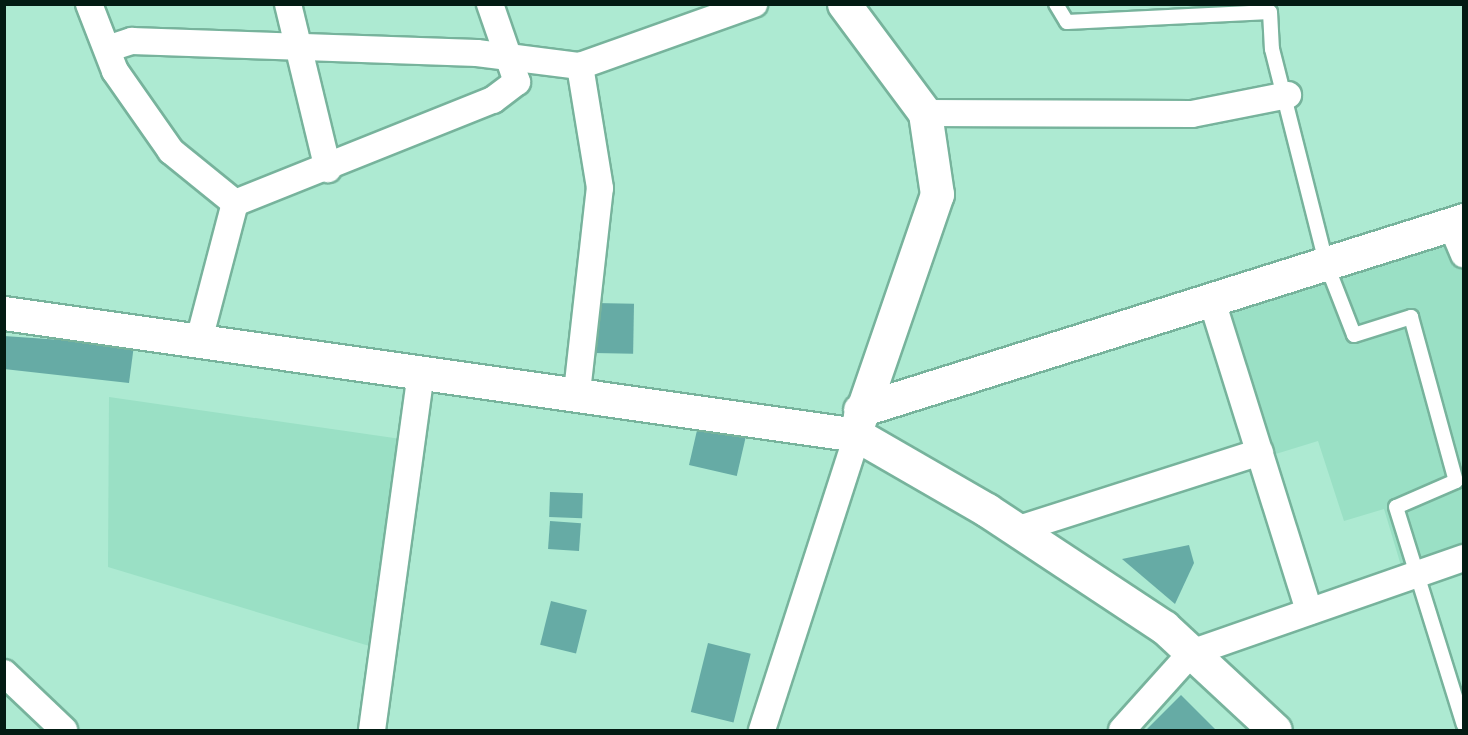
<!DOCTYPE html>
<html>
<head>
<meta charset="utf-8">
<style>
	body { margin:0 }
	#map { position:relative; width:1468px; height:735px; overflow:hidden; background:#adead2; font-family:Jost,sans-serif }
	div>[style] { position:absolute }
	.built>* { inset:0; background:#9ae0c5 }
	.building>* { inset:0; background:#66aba5; transform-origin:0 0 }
	.roads { filter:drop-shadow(2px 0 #77b39c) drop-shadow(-2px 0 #77b39c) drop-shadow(0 2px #77b39c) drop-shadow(0 -2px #77b39c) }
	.lane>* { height:14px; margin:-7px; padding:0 7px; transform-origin:7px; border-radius:7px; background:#fff }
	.street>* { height:26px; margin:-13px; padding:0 13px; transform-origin:13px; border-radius:13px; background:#fff }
	.secondary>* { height:33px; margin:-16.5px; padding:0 16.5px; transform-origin:16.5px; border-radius:16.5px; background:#fff }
	.primary>* { height:33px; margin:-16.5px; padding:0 16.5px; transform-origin:16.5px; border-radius:16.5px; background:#fff }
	span { translate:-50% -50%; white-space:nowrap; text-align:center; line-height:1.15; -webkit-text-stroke:4.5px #f3fffa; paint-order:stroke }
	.frame { position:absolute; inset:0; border:6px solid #031b13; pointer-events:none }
</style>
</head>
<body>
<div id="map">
	<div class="built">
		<div style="clip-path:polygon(1463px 229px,1463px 550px,1402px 569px,1384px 509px,1344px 521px,1318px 441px,1263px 458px,1214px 312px)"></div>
		<div style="clip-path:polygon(109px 397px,401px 439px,376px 648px,108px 567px)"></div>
	</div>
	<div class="building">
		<div style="left:595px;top:303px;width:39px;height:50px;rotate:1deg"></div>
		<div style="clip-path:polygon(4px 336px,134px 345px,129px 383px,4px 369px)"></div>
		<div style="left:698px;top:426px;width:49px;height:40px;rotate:13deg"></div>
		<div style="left:550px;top:492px;width:33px;height:25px;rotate:2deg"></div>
		<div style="left:550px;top:521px;width:31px;height:28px;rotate:4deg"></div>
		<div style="clip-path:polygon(1189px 545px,1194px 563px,1175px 604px,1122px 559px)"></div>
		<div style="left:551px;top:601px;width:37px;height:45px;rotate:14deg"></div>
		<div style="left:708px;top:643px;width:44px;height:71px;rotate:14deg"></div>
		<div style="clip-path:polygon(1181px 695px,1216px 730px,1146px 730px)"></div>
	</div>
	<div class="roads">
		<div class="lane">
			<div style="left:1056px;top:4px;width:21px;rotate:59deg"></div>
			<div style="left:1067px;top:22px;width:203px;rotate:-2.8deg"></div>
			<div style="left:1270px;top:12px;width:37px;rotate:87deg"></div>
			<div style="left:1272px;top:49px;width:221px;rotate:75.8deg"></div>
			<div style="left:1326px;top:263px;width:77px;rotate:68.7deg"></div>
			<div style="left:1354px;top:335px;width:60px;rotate:-17.5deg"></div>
			<div style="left:1411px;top:317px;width:170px;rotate:74.7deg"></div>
			<div style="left:1456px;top:481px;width:65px;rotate:156.6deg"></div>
			<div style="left:1396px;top:507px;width:228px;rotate:72.7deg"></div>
		</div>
		<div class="street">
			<div style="left:89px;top:4px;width:72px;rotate:68.8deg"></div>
			<div style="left:115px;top:71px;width:98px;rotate:55deg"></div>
			<div style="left:171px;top:151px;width:82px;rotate:39.1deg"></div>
			<div style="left:288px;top:4px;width:170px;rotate:76.4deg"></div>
			<div style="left:110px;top:48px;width:23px;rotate:-18deg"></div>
			<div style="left:132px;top:41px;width:345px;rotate:2deg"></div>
			<div style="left:477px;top:53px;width:104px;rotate:7.2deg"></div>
			<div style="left:580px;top:66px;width:185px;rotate:-19.6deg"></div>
			<div style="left:925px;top:113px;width:267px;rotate:0.2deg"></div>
			<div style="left:1192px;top:114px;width:98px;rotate:-11.2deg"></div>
			<div style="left:235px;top:203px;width:278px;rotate:-21.8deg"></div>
			<div style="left:493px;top:100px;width:30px;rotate:-37deg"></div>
			<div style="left:517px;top:82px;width:83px;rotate:-109.1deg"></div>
			<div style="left:1451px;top:224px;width:33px;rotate:67deg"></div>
			<div style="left:1212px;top:301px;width:325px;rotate:72.6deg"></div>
			<div style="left:199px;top:340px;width:142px;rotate:-75.3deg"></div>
			<div style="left:577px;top:392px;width:205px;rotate:-83.6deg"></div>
			<div style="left:600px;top:188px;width:124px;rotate:-99.3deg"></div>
			<div style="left:1016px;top:530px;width:256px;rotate:-17.7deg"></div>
			<div style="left:4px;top:673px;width:83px;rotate:43.5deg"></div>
			<div style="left:372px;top:730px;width:363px;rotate:-82.2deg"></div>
			<div style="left:762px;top:730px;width:310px;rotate:-72.1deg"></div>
			<div style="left:1122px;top:730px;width:103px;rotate:-48.1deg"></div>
			<div style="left:1191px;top:653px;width:289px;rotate:-19.2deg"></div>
		</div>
		<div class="secondary">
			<div style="left:844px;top:4px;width:136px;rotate:53.4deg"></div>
			<div style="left:925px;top:113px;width:82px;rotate:81.6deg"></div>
			<div style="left:937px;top:194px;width:243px;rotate:109deg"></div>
			<div style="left:860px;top:410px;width:633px;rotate:-17.46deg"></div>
		</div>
		<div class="primary">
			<div style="left:4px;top:313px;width:862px;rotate:8.14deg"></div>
			<div style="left:857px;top:435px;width:150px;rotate:30deg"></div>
			<div style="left:987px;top:510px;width:212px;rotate:33.5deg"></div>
			<div style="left:1164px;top:627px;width:151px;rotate:42.9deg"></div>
		</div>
	</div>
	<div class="frame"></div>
</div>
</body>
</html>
